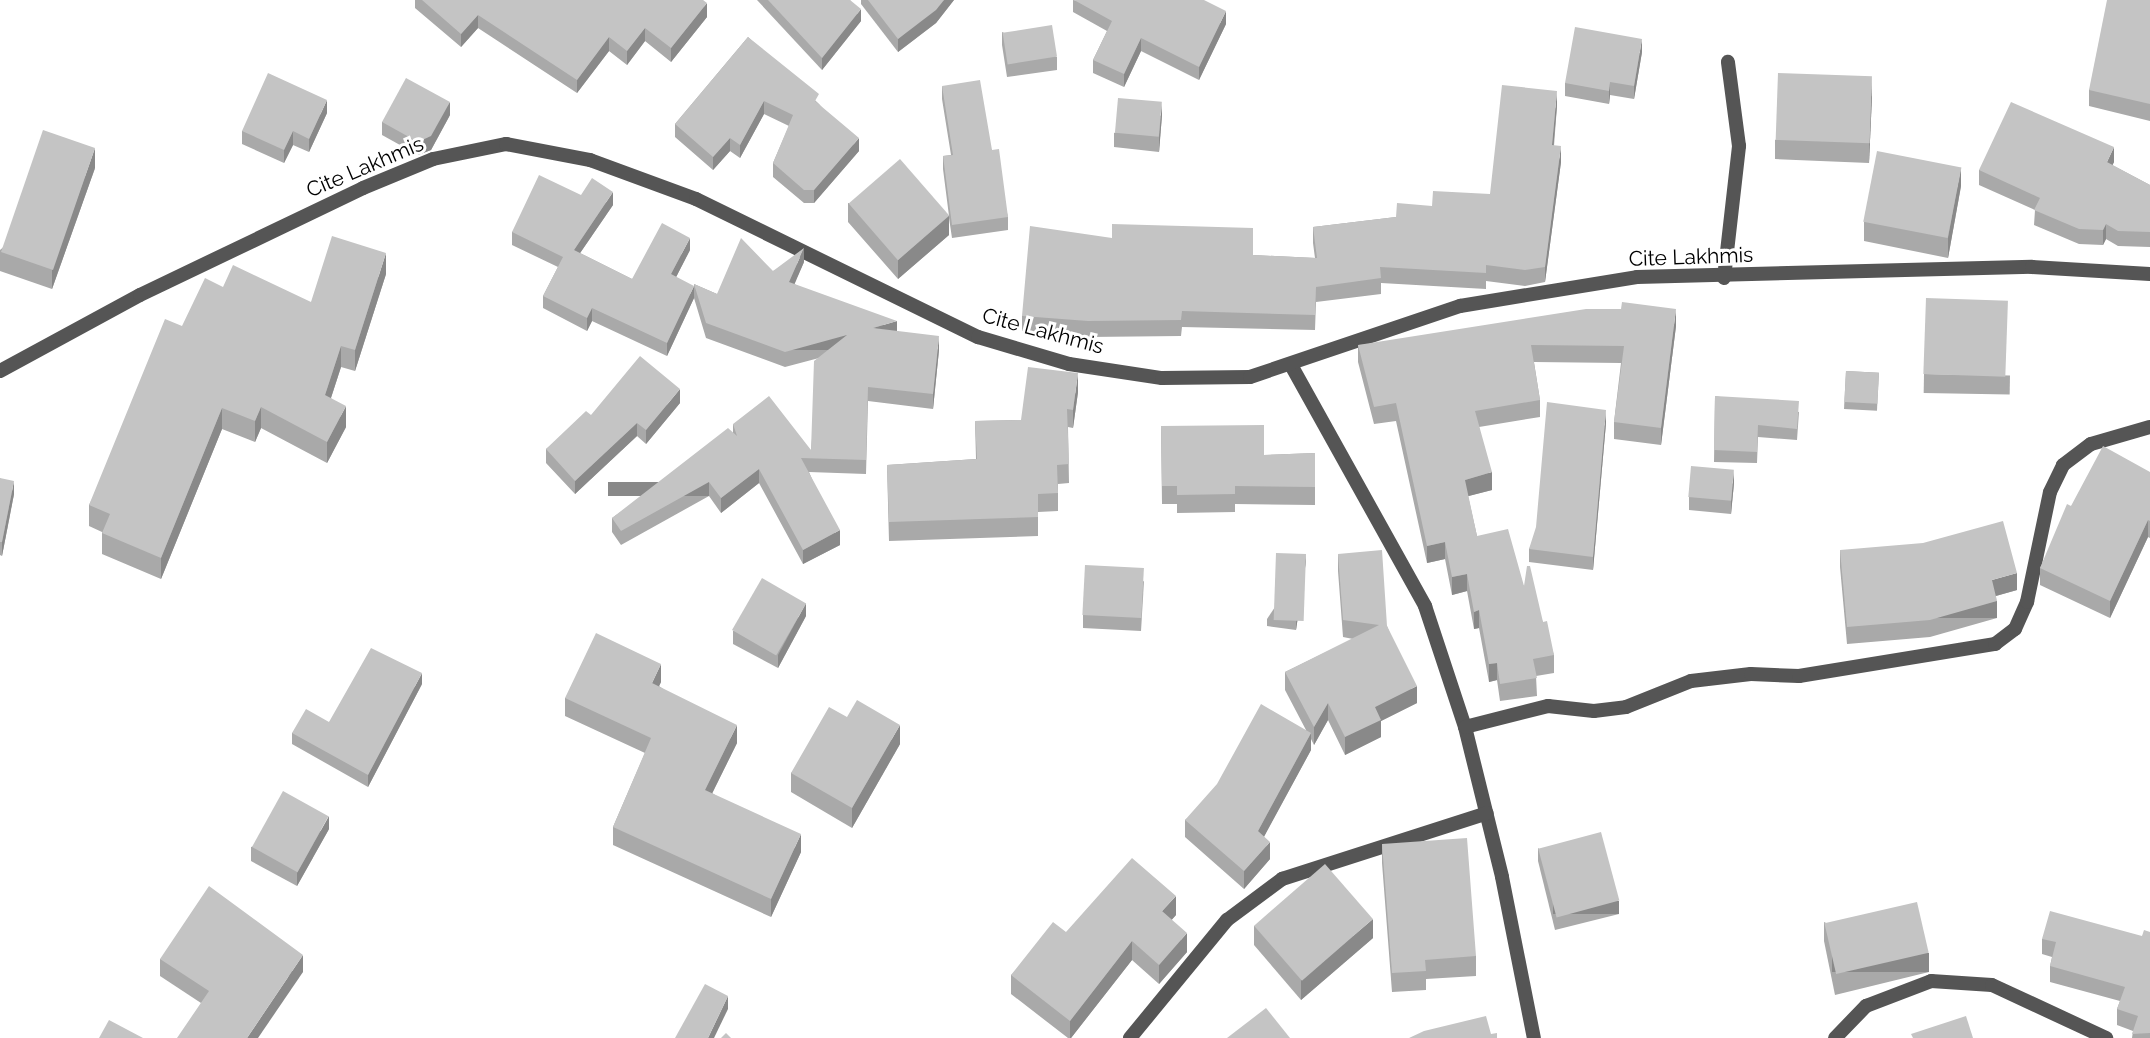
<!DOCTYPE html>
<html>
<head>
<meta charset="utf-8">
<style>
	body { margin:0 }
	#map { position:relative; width:2150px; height:1038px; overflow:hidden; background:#fff; font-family:Raleway,sans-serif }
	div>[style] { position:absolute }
	.service>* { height:14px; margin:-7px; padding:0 7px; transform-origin:7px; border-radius:7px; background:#555 }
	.minor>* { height:14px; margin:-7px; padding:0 7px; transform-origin:7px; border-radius:7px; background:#555 }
	.wall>* { inset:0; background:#a9a9a9; transform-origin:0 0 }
	.shaded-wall>* { inset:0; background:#898989; transform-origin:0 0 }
	.building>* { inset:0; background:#c4c4c4; transform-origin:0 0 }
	span { translate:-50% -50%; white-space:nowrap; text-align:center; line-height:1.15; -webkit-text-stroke:6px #fff; paint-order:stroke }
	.street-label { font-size:21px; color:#000 }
</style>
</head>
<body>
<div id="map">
	<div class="service">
		<div style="left:1724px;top:278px;width:133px;rotate:-83.5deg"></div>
		<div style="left:1739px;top:146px;width:85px;rotate:-97.5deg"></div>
	</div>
	<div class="minor">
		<div style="left:1291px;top:365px;width:276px;rotate:60.9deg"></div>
		<div style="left:1425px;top:606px;width:127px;rotate:71.7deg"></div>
		<div style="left:1465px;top:727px;width:154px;rotate:76.1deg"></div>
		<div style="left:1502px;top:877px;width:164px;rotate:78.8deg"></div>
		<div style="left:0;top:371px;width:159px;rotate:-28.5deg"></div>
		<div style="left:140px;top:295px;width:247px;rotate:-25.6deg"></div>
		<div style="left:363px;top:188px;width:76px;rotate:-22.5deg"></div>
		<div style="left:433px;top:159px;width:75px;rotate:-11.6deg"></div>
		<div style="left:506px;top:144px;width:86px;rotate:10.8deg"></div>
		<div style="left:590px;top:160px;width:113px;rotate:20.2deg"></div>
		<div style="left:696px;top:199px;width:314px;rotate:26.1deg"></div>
		<div style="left:978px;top:337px;width:95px;rotate:16.5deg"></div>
		<div style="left:1069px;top:364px;width:94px;rotate:8.6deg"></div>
		<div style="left:1162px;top:378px;width:88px;rotate:-0.7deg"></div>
		<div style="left:1250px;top:377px;width:222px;rotate:-18.7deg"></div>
		<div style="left:1460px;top:306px;width:179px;rotate:-9.3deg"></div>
		<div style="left:1637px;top:277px;width:395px;rotate:-1.5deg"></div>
		<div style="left:2032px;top:267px;width:118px;rotate:3.4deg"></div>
		<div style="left:1465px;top:727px;width:86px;rotate:-14.2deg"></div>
		<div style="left:1548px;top:706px;width:46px;rotate:6.2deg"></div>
		<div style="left:1594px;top:711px;width:32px;rotate:-7deg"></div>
		<div style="left:1626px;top:707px;width:70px;rotate:-21.8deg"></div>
		<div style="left:1691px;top:681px;width:60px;rotate:-6.7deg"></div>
		<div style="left:1751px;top:674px;width:48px;rotate:2.4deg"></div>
		<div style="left:1799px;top:676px;width:199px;rotate:-9.3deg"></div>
		<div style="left:1995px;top:644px;width:25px;rotate:-37deg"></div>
		<div style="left:2015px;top:629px;width:30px;rotate:-66deg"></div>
		<div style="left:2027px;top:602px;width:112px;rotate:-78.2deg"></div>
		<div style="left:2050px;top:492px;width:30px;rotate:-64deg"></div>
		<div style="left:2063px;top:465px;width:35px;rotate:-37deg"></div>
		<div style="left:2091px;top:444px;width:61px;rotate:-16.1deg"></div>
		<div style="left:1130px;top:1038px;width:153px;rotate:-50.6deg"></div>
		<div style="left:1227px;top:920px;width:69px;rotate:-36.7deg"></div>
		<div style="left:1282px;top:879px;width:215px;rotate:-17.8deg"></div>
		<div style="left:1835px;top:1038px;width:45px;rotate:-45.9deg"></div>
		<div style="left:1866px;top:1006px;width:70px;rotate:-21deg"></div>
		<div style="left:1931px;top:981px;width:61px;rotate:3.8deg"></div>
		<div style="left:1992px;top:985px;width:126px;rotate:24.9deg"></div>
	</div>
	<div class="wall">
		<div style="clip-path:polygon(415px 0,703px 0,707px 17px,671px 62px,645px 41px,627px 65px,609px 51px,577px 93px,478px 28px,461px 47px,415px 8px)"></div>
		<div style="clip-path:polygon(757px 0,850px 0,861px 21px,822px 70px)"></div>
		<div style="clip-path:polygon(861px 0,954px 0,936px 23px,898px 52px,861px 4px)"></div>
		<div style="clip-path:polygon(1073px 0,1226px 24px,1199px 80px,1141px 51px,1124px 87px,1093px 73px,1093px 60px,1107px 31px,1073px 12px)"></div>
		<div style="clip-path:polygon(2150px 0,2150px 121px,2089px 106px,2089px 90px)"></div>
		<div style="clip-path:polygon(1002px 32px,1057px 57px,1057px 70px,1007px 77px,1002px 45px)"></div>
		<div style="clip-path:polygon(748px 37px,819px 104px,859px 151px,814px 203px,804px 203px,773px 177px,773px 163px,789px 126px,764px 114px,740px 158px,730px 151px,713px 170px,675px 137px,675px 124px)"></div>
		<div style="clip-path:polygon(1642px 52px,1634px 99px,1610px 95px,1609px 104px,1565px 96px,1565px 83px)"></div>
		<div style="clip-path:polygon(942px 86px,992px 150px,1008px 217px,1008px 230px,952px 238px,949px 218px,949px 235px,898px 279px,848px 222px,848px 203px,949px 216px,943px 169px,943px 156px,951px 155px,942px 99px)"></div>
		<div style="clip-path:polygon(1872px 96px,1869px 163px,1775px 159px,1775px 140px)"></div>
		<div style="clip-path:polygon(1557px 106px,1554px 146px,1561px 162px,1545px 282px,1525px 286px,1486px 281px,1486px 289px,1381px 283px,1381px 294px,1316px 302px,1315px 330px,1182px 327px,1181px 336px,1088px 337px,1022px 331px,1022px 316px,1112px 238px,1253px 255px,1315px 258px,1313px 243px,1313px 227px,1396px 217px,1490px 194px)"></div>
		<div style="clip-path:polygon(327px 113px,309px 152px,293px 145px,284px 163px,242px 144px,242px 131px)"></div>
		<div style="clip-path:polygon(450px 115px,431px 150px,418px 155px,382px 135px,382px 122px)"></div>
		<div style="clip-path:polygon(1162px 115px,1159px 152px,1114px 147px,1114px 133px)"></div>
		<div style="clip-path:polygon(2114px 162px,2112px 165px,2150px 185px,2150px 247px,2118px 246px,2106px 239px,2103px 245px,2079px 244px,2034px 225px,2035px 210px,1979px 185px,1979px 170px)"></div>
		<div style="clip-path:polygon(95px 168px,52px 289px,0 271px,0 250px)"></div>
		<div style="clip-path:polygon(1961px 186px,1948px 258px,1864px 241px,1864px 222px)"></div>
		<div style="clip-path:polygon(581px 195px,613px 205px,580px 253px,632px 279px,690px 250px,676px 277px,694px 298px,667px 356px,592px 321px,587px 331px,543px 308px,543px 296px,558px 267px,512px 245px,512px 232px)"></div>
		<div style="clip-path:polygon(804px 262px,794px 284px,939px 350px,933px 409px,868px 401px,866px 474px,809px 472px,840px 545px,803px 564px,759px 483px,721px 513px,709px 496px,621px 545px,612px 532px,612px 518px,733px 433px,733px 424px,811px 450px,819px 358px,785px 367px,706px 338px,694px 298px,694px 284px,717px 294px,773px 271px)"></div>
		<div style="clip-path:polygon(386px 274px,355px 371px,341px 367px,331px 398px,346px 427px,327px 463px,261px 428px,255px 442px,222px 429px,161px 579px,102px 554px,102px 532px,89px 526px,89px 505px,182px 326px,311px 302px)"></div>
		<div style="clip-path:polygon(1676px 326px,1661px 445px,1614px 439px,1614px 422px,1621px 363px,1534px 362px,1540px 400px,1540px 417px,1479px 427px,1492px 490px,1468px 496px,1477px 536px,1524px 586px,1543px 622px,1554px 655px,1554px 673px,1536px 676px,1537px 696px,1500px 701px,1497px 680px,1489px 682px,1479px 628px,1474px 629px,1467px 591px,1452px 595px,1445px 559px,1427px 563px,1396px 421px,1374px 424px,1358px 362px,1358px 345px)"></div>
		<div style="left:1846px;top:371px;width:33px;height:38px;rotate:3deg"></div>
		<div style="left:1924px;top:374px;width:86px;height:19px;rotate:1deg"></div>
		<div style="clip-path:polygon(1078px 392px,1073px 428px,1068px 427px,1069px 483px,1058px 484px,1058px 511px,1038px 512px,1038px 536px,889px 541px,887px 465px,976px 459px,975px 421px,1021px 420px)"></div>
		<div style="clip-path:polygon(1715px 396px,1799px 412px,1797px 440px,1758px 437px,1757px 463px,1714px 462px)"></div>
		<div style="clip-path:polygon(680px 403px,646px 444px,637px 436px,575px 494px,546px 463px,546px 449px,591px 415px)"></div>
		<div style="clip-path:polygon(1606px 423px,1593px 570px,1529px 562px,1529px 549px)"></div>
		<div style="clip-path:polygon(1161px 426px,1264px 455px,1315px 453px,1315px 505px,1235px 504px,1235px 512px,1177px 513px,1177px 504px,1162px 504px)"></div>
		<div style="clip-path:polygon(2150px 472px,2150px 538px,2148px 537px,2110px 618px,2040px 585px,2040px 568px,2071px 506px)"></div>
		<div style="clip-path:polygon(0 478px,14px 494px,2px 556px,0 555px)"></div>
		<div style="clip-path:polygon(1734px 483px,1731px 514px,1689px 510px,1689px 497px)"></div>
		<div style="clip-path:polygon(1840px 550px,2017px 590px,1996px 596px,1997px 618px,1930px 637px,1847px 644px,1840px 567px)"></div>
		<div style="clip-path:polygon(1338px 554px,1387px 626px,1417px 703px,1381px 721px,1381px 737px,1345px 755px,1328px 720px,1314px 745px,1311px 739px,1311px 750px,1264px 836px,1270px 859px,1244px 889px,1185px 837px,1185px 820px,1306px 730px,1285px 690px,1285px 672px,1353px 639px,1343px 637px,1338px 571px)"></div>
		<div style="clip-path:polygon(1306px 561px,1296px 630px,1267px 626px,1267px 619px)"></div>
		<div style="clip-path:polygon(1144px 581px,1141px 631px,1083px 628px,1083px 615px)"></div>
		<div style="clip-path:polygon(806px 616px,778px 668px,733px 644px,733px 631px)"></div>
		<div style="clip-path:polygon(661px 682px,659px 686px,737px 743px,712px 793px,801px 852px,771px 917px,613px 845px,613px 827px,645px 753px,565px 716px,565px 698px)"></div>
		<div style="clip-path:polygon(422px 684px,368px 787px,292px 744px,292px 733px,329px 722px)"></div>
		<div style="clip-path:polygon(847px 717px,900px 744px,852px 828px,791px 792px,791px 773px)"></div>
		<div style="clip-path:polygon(329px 829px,297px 886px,251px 861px,251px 847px)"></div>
		<div style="clip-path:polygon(1382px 844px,1476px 956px,1476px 976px,1426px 979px,1426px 990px,1392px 992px,1382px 863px)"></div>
		<div style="clip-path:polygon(1538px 848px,1619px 914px,1555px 930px,1538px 861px)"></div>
		<div style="clip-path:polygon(1176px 915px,1171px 920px,1187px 952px,1159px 984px,1132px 960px,1071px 1038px,1068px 1038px,1011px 994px,1011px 975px,1066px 932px)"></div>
		<div style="clip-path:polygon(1824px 922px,1929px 972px,1835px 995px,1824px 941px)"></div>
		<div style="clip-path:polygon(1254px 926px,1373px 938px,1301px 1000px,1254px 945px)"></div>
		<div style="clip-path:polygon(2150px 932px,2150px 1038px,2132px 1038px,2133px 1031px,2117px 1025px,2117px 1009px,2120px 1001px,2050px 982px,2050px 966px,2052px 957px,2042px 954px,2042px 939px,2142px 936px)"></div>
		<div style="clip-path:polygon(160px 959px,303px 972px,201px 1003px,160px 976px)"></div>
	</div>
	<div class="shaded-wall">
		<div style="clip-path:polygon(944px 0,954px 0,936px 23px,898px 52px,898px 39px)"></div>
		<div style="clip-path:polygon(707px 3px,707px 17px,671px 62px,671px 48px)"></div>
		<div style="clip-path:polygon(861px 9px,861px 21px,822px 70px,822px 58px)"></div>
		<div style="clip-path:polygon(1226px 11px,1226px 24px,1199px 80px,1199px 67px)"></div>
		<div style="clip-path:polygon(478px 15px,478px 28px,461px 47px,461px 34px)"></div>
		<div style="clip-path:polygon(645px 28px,645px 41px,627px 65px,627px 51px)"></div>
		<div style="clip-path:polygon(609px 37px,609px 51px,577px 93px,577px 80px)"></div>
		<div style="clip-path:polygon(1141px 38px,1141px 51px,1124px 87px,1124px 74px)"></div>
		<div style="clip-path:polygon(1642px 39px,1642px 52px,1634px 99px,1634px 86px)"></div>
		<div style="clip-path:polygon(1872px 76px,1872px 96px,1869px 163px,1869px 144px)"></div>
		<div style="clip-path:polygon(1610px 82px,1610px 95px,1609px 104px,1609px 91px)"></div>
		<div style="clip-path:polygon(1557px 91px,1557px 106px,1552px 161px,1552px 145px)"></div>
		<div style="clip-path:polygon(327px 100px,327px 113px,309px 152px,309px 139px)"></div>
		<div style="clip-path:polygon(764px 101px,764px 114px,740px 158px,740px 145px)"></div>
		<div style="clip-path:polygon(450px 102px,450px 115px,431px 150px,418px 155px,418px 142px)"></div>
		<div style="clip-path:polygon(1162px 102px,1162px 115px,1159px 152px,1159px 138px)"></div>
		<div style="clip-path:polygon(293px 131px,293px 145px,284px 163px,284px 150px)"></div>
		<div style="clip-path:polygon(730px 138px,730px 151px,713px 170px,713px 157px)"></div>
		<div style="clip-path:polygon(859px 138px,859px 151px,814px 203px,814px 190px)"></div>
		<div style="clip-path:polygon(1561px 146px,1561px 162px,1545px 282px,1545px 267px)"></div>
		<div style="clip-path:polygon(2114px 147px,2114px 162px,2107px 177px,2107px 162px)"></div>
		<div style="clip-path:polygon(95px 148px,95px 168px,52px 289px,52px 270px)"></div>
		<div style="clip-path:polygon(1961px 167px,1961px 186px,1948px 258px,1948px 238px)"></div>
		<div style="clip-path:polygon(613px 192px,613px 205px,574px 262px,574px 250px)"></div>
		<div style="clip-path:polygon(949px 216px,949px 235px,898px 279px,898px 260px)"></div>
		<div style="clip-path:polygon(2106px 224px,2106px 239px,2103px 245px,2103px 230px)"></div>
		<div style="clip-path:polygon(690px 238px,690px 250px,671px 287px,671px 274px)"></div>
		<div style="clip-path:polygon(804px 248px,804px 262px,789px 297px,789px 282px)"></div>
		<div style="clip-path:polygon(386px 253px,386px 274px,355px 371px,355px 350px)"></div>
		<div style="clip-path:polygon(694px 286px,694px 298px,667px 356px,667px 343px)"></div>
		<div style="clip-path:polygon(592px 308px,592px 321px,587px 331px,587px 318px)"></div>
		<div style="clip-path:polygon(1676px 309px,1676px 326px,1661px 445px,1661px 428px)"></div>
		<div style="clip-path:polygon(897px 321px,897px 336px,873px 328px)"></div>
		<div style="left:847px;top:335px;width:15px;height:64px;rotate:90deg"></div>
		<div style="clip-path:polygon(939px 336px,939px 350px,933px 409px,933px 394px)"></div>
		<div style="clip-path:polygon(341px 346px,341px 367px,325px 416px,325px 395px)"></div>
		<div style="clip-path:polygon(1078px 373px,1078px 392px,1073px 428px,1073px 410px)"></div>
		<div style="clip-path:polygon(680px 389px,680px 403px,646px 444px,646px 430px)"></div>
		<div style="clip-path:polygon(346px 406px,346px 427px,327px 463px,327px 442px)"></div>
		<div style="clip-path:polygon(261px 407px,261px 428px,255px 442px,255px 421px)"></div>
		<div style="clip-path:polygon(222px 408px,222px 429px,161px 579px,161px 558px)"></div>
		<div style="clip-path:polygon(1606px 410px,1606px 423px,1593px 570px,1593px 557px)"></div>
		<div style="clip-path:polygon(637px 423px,637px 436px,575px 494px,575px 481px)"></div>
		<div style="clip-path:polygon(759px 469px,759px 483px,721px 513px,721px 498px)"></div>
		<div style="clip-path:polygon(1734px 470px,1734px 483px,1731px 514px,1731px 501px)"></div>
		<div style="clip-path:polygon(1492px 472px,1492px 490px,1465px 497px,1465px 480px)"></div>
		<div style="clip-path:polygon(14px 481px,14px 494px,2px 556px,2px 542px)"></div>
		<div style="left:709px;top:482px;width:14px;height:101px;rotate:90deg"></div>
		<div style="clip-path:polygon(2148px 520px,2148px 537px,2110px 618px,2110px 601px)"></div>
		<div style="clip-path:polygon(840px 530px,840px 545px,803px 564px,803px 550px)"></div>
		<div style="clip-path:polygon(1445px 542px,1445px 559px,1427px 563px,1427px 546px)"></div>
		<div style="clip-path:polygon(1306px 554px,1306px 561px,1296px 630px,1296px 623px)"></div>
		<div style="clip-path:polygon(2017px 573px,2017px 590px,1992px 597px,1992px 580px)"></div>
		<div style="clip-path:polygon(1467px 574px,1467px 591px,1452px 595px,1452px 577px)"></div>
		<div style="left:1997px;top:601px;width:17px;height:70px;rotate:90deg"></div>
		<div style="clip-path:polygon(806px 603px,806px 616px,778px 668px,778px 655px)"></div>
		<div style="clip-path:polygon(1479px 610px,1479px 628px,1474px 629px,1474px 612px)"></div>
		<div style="clip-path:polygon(1497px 663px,1497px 680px,1489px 682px,1489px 664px)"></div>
		<div style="clip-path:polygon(661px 664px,661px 682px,652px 701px,652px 683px)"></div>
		<div style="clip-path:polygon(422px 673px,422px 684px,368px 787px,368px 775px)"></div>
		<div style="clip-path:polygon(1417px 686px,1417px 703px,1381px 721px,1381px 737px,1345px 755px,1345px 737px,1375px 707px)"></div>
		<div style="clip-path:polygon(1328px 703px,1328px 720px,1314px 745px,1314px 727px)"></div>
		<div style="clip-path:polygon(737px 725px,737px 743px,705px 808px,705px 790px)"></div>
		<div style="clip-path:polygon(900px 725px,900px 744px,852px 828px,852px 808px)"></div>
		<div style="clip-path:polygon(1311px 733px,1311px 750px,1258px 848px,1258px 831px)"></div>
		<div style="clip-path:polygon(329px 816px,329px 829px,297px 886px,297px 873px)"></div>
		<div style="clip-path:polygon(801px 834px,801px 852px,771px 917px,771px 899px)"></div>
		<div style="clip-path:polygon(1270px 842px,1270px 859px,1244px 889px,1244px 871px)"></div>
		<div style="clip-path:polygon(1176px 896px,1176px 915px,1162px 931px,1162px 911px)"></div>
		<div style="left:1619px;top:901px;width:13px;height:66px;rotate:90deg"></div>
		<div style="clip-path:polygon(1373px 919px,1373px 938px,1301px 1000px,1301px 980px)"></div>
		<div style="clip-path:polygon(1187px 933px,1187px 952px,1159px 984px,1159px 965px)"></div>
		<div style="clip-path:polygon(1132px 941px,1132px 960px,1071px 1038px,1070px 1038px,1070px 1021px)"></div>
		<div style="left:1929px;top:953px;width:19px;height:97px;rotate:90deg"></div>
		<div style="clip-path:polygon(303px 955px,303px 972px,258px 1038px,247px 1038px)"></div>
		<div style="clip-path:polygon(728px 996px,728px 1009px,714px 1038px,708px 1038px)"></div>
	</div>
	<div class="building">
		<div style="clip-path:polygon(422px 0,703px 0,707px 3px,671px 48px,645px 28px,627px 51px,609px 37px,577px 80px,478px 15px,461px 34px)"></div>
		<div style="clip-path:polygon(768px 0,850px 0,861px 9px,822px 58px)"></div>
		<div style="clip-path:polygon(868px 0,944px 0,936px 10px,898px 39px)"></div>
		<div style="clip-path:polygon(1074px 0,1204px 0,1226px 11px,1199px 67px,1141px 38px,1124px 74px,1093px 60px,1112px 21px)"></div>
		<div style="clip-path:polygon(2107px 0,2150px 0,2150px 104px,2089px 90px)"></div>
		<div style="left:1052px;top:25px;width:32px;height:50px;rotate:81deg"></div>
		<div style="clip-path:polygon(1575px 27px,1642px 39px,1634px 86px,1610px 82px,1609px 91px,1565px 83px)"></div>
		<div style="clip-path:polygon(748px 37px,819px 94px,815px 101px,859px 138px,814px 190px,804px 190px,773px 163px,793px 115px,764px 101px,740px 145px,730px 138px,713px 157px,675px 124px)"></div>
		<div style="clip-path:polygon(268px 73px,327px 100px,309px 139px,293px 131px,284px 150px,242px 131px)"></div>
		<div style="left:1778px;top:73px;width:94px;height:67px;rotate:2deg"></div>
		<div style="clip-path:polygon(406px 78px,450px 102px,431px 136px,418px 142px,382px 122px)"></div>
		<div style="clip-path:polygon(980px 80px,992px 150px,999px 149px,1008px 217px,952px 225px,943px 156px,953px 155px,942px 86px)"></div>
		<div style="clip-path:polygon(1502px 85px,1557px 91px,1552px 145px,1561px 146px,1545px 267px,1525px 270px,1486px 265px,1486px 273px,1380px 267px,1381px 278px,1316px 287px,1315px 315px,1182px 311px,1181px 320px,1088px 321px,1022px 316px,1030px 226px,1112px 238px,1112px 224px,1253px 228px,1253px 255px,1317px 258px,1313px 227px,1396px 217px,1397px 203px,1432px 206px,1433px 191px,1490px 194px)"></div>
		<div style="left:1118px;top:98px;width:44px;height:35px;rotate:5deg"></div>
		<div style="clip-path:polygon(2011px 102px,2114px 147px,2107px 162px,2150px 185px,2150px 232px,2118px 231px,2106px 224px,2103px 230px,2079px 229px,2034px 210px,2040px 198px,1979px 170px)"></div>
		<div style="left:43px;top:130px;width:55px;height:129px;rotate:19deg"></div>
		<div style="left:1877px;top:151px;width:86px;height:72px;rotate:11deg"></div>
		<div style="left:900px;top:159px;width:75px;height:68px;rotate:49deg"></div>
		<div style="clip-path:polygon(539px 175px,581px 195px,592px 178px,613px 192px,574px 250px,632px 279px,662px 223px,690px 238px,671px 274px,694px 286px,667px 343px,592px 308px,587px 318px,543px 296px,563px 257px,512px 232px)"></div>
		<div style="clip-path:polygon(332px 236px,386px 253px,355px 350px,341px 346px,325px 395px,346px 406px,327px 442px,261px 407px,255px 421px,222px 408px,161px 558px,102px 533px,110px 514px,89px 505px,165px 319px,182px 326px,205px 278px,223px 287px,233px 265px,311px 302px)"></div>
		<div style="clip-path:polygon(741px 238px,773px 271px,804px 248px,789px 282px,897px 321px,873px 328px,939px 336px,933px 394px,868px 387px,866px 460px,801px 458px,840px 530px,803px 550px,759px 469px,721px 498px,709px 482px,621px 531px,612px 518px,728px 428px,737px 436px,733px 424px,769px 396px,811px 450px,814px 361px,847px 335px,785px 352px,706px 323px,694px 284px,717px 294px)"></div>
		<div style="left:1926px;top:298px;width:82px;height:76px;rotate:2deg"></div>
		<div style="clip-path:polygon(1622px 302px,1676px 309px,1661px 428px,1614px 422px,1624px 346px,1531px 345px,1540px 400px,1475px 411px,1492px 472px,1465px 480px,1477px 536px,1508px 529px,1524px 586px,1527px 566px,1530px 566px,1543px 622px,1547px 621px,1554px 655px,1533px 659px,1537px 678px,1500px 684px,1497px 663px,1489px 664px,1479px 610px,1474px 612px,1467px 574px,1452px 577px,1445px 542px,1427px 546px,1396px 403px,1374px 407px,1358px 345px,1586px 309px,1621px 309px)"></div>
		<div style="clip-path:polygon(640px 356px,680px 389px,646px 430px,637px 423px,575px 481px,546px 449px,586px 411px,591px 415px)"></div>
		<div style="clip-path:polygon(1028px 367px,1078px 373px,1073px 410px,1067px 409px,1069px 464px,1057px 465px,1058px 493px,1038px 494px,1038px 517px,889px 522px,887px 465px,977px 459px,975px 421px,1021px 420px)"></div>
		<div style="left:1846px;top:371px;width:33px;height:31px;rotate:3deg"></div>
		<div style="clip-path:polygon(1715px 396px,1799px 401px,1797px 429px,1758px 425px,1757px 452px,1714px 450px)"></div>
		<div style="clip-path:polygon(1547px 402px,1606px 410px,1593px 557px,1529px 549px,1536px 527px)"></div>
		<div style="clip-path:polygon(1264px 425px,1264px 455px,1315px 453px,1315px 487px,1235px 486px,1235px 494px,1177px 495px,1177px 486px,1162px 486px,1161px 426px)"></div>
		<div style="clip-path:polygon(2103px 446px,2150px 472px,2150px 521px,2148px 520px,2110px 601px,2040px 568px,2067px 504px,2071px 506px)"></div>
		<div style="left:1691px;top:466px;width:43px;height:31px;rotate:5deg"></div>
		<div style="clip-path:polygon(0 478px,14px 481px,2px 542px,0 542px)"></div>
		<div style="clip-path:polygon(2003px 521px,2017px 573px,1992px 580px,1997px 601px,1930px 620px,1847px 627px,1840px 550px,1923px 543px)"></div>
		<div style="clip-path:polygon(1382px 550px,1387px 626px,1417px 686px,1375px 707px,1381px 720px,1345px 737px,1328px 703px,1314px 727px,1285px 672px,1379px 625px,1343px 620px,1338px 554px)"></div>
		<div style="left:1276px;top:553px;width:30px;height:67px;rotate:2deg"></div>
		<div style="left:1085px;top:565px;width:59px;height:50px;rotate:3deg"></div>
		<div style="left:762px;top:578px;width:51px;height:60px;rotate:30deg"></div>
		<div style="clip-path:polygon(596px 633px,661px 664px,652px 683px,737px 725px,705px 790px,801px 834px,771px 899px,613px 827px,651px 738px,565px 698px)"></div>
		<div style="clip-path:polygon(371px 648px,422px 673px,368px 775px,292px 733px,306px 709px,329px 722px)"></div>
		<div style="clip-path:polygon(857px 700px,900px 725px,852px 808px,791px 773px,829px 707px,847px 717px)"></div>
		<div style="clip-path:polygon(1261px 704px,1311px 733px,1258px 831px,1270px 842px,1244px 871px,1185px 820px,1217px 784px)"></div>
		<div style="left:283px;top:791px;width:52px;height:64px;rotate:29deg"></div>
		<div style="left:1601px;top:832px;width:71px;height:65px;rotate:75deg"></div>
		<div style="clip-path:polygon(1467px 838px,1476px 956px,1425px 960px,1426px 971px,1392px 973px,1382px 844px)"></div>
		<div style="clip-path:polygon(1132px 858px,1176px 896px,1162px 911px,1187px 933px,1159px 965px,1132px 941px,1070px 1021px,1011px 975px,1053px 922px,1066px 932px)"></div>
		<div style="left:1325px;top:864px;width:73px;height:94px;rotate:49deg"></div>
		<div style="clip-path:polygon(209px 886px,303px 955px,247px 1038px,177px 1038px,209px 991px,160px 959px)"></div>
		<div style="left:1917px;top:902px;width:52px;height:95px;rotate:77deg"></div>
		<div style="clip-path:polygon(2050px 911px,2142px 936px,2144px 930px,2150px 932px,2150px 1033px,2132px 1034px,2138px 1016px,2117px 1009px,2125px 987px,2050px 966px,2056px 942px,2042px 939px)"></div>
		<div style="clip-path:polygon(705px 984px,728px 996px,708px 1038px,675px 1038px)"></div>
		<div style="clip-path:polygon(1266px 1008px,1290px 1038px,1227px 1038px)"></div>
		<div style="clip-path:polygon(1486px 1016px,1491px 1034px,1497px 1033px,1497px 1038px,1409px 1038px,1424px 1031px)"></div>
		<div style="clip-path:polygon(1966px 1016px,1973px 1038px,1913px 1038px,1911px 1034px)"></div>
		<div style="clip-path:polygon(109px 1020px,143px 1038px,99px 1038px)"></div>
		<div style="clip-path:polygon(726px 1033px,731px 1038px,721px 1038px)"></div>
	</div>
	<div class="street-label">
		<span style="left:365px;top:167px;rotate:-23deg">Cite Lakhmis</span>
		<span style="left:1691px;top:257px;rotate:-2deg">Cite Lakhmis</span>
		<span style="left:1043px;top:331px;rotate:15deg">Cite Lakhmis</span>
	</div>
</div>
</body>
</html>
